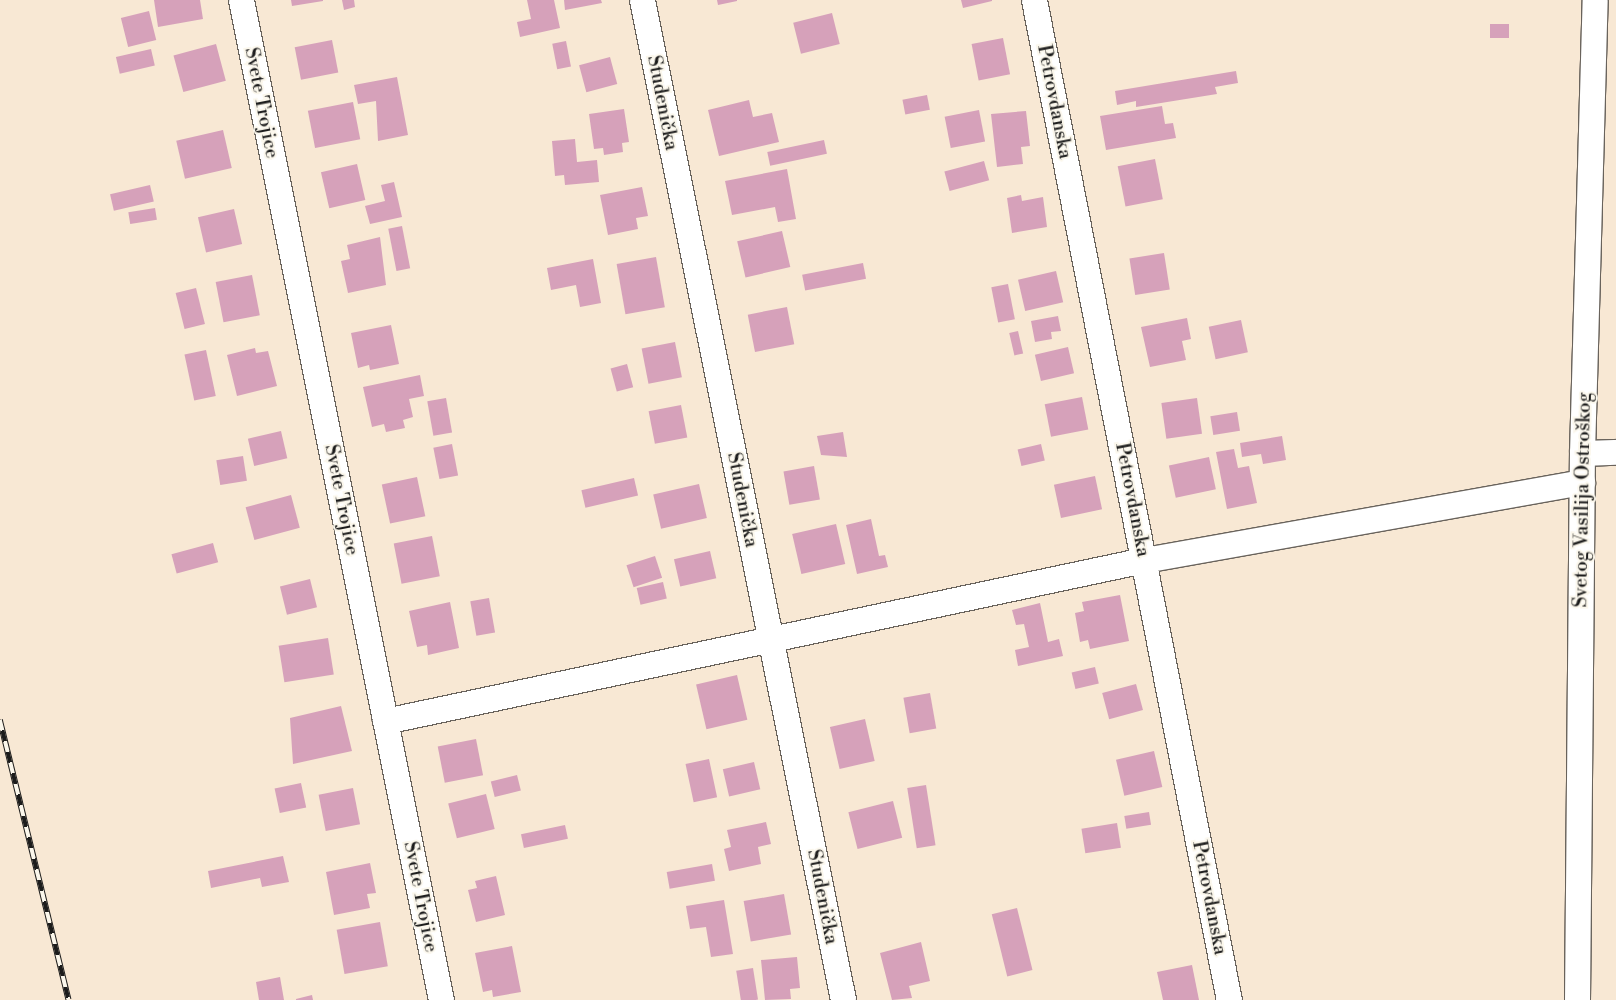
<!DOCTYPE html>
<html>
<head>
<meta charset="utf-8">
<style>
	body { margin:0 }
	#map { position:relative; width:1616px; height:1000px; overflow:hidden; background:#f8e8d4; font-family:"Libre Bodoni",serif }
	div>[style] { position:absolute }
	.building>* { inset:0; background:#d6a1ba; transform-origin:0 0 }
	.roads { filter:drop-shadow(1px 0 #69635c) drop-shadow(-1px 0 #69635c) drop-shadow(0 1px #69635c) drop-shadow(0 -1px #69635c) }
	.minor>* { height:25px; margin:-12.5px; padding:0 12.5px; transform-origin:12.5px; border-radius:12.5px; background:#fff }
	.rail>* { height:5.5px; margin-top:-2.75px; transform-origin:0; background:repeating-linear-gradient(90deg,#fbf7ec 0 11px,#1c1c1c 0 22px); box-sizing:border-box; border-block:1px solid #1c1c1c }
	span { translate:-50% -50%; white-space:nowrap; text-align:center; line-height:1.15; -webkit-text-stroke:4px #fbf7ec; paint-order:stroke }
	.street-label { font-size:19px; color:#1c1c1c }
</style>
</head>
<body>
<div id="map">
	<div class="building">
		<div style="clip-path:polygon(154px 0,200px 0,203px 19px,158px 27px)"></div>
		<div style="clip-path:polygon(291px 0,323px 0,323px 1px,292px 6px)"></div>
		<div style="clip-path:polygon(342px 0,354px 0,355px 7px,344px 10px)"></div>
		<div style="clip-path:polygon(527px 0,554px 0,560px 28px,520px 37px,517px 22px,531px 19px)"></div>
		<div style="clip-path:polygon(564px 0,601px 0,602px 3px,565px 10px)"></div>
		<div style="clip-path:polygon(717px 0,737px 0,737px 1px,718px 5px)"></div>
		<div style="clip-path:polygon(961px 0,992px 0,992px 1px,963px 8px)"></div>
		<div style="left:149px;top:11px;width:30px;height:29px;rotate:76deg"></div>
		<div style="left:832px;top:13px;width:32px;height:40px;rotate:76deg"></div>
		<div style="left:1490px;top:24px;width:19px;height:14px"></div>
		<div style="left:1003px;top:38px;width:37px;height:32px;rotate:79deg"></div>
		<div style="left:332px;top:40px;width:33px;height:38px;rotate:79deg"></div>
		<div style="left:566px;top:41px;width:26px;height:14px;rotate:79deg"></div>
		<div style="left:216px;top:44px;width:38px;height:44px;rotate:75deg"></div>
		<div style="left:151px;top:49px;width:17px;height:36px;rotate:77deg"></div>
		<div style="left:610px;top:57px;width:28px;height:32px;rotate:75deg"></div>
		<div style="clip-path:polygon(1236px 71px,1238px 83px,1215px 87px,1217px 94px,1136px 107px,1136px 101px,1117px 105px,1115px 91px)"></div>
		<div style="clip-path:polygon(397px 77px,408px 135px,378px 141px,376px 101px,358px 104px,354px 85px)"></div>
		<div style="left:927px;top:95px;width:15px;height:25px;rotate:79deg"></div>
		<div style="clip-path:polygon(749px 100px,753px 117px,772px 113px,779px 142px,719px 156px,708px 110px)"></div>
		<div style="left:353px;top:102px;width:38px;height:46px;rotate:79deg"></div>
		<div style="clip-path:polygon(1162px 106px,1165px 124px,1173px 123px,1176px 138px,1106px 150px,1100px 116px)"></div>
		<div style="clip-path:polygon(624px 109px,629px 142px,622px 143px,623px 152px,604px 155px,603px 148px,594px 149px,589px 114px)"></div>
		<div style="left:979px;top:110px;width:32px;height:35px;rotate:79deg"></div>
		<div style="clip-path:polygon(1026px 111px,1030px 146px,1021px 147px,1023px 164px,997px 167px,991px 114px)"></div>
		<div style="left:223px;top:130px;width:39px;height:48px;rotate:77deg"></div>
		<div style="clip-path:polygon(575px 139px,577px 162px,597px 160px,599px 182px,565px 185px,564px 175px,555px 176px,552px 141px)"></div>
		<div style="left:824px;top:140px;width:14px;height:58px;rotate:78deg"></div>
		<div style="left:1155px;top:159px;width:41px;height:38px;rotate:79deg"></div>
		<div style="left:984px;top:161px;width:20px;height:41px;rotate:75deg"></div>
		<div style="left:357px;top:164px;width:37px;height:37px;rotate:77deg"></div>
		<div style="clip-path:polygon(787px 169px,796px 219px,778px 222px,775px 207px,732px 215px,725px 181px)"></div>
		<div style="clip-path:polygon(394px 182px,402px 217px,370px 224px,365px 206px,385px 201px,381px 185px)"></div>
		<div style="left:150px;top:185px;width:17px;height:41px;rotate:77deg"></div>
		<div style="clip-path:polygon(642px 187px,648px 216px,636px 218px,638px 229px,608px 235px,600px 195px)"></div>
		<div style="clip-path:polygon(1021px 195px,1022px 201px,1043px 197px,1047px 227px,1012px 233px,1007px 198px)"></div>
		<div style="left:155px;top:208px;width:12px;height:27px;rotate:81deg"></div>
		<div style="left:234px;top:209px;width:36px;height:37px;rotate:77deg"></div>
		<div style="left:402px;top:226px;width:43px;height:14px;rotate:79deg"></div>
		<div style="left:782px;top:231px;width:37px;height:46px;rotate:77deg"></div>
		<div style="clip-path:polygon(380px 237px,386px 285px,348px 293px,341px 261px,350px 259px,347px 245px)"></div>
		<div style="left:1164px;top:253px;width:37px;height:35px;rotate:81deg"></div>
		<div style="left:656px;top:257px;width:51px;height:40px;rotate:80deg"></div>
		<div style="clip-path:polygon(593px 259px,601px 303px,580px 307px,576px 285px,551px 290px,547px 268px)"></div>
		<div style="left:863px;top:263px;width:16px;height:62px;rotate:79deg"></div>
		<div style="left:1056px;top:271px;width:32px;height:39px;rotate:77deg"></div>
		<div style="left:252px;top:275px;width:41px;height:37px;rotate:79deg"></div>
		<div style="left:1008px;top:284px;width:36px;height:17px;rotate:79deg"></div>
		<div style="left:196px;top:288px;width:37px;height:21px;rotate:76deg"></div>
		<div style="left:787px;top:307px;width:38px;height:40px;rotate:79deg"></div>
		<div style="clip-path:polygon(1058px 316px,1061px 331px,1051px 332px,1052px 339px,1035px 342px,1031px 321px)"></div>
		<div style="clip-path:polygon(1187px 318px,1191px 339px,1182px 341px,1186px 360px,1150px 367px,1141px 327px)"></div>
		<div style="left:1241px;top:320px;width:33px;height:33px;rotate:78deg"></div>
		<div style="clip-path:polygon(391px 325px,399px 364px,370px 370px,369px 365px,358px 368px,351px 333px)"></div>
		<div style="left:1018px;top:331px;width:23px;height:9px;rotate:77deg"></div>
		<div style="left:675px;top:342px;width:36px;height:34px;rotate:79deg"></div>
		<div style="left:1068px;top:347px;width:27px;height:34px;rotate:77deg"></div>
		<div style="clip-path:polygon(255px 348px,256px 353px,268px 351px,277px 386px,237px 396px,227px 355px)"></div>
		<div style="left:206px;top:350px;width:47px;height:22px;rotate:78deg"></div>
		<div style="left:627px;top:364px;width:24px;height:17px;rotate:75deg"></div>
		<div style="clip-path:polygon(420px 375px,424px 396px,409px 399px,413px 417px,403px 420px,405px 428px,386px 432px,384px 424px,372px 427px,363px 387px)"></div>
		<div style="left:1082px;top:397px;width:33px;height:38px;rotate:79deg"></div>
		<div style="left:446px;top:398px;width:35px;height:19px;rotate:80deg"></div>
		<div style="left:1197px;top:398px;width:36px;height:36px;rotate:82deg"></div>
		<div style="left:681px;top:405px;width:33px;height:33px;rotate:79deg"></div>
		<div style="left:1237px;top:412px;width:19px;height:27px;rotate:81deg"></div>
		<div style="left:281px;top:431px;width:28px;height:34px;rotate:77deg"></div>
		<div style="clip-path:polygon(843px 432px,847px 457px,821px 455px,817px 436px)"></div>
		<div style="clip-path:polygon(1282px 436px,1286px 460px,1263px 464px,1261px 454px,1242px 457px,1240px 443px)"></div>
		<div style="left:452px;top:444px;width:32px;height:19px;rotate:79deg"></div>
		<div style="left:1041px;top:444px;width:17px;height:24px;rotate:77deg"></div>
		<div style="clip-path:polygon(1234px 449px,1238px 468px,1249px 466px,1257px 503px,1227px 509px,1216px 452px)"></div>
		<div style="left:243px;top:456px;width:25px;height:27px;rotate:81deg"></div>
		<div style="left:1209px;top:457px;width:33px;height:41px;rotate:78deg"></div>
		<div style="left:814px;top:466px;width:34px;height:31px;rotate:80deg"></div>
		<div style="left:1095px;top:476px;width:34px;height:42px;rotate:78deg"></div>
		<div style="left:417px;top:477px;width:40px;height:36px;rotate:78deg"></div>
		<div style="left:634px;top:478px;width:18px;height:54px;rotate:77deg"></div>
		<div style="left:699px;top:484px;width:35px;height:47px;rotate:77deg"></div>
		<div style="left:291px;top:495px;width:34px;height:47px;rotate:75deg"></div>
		<div style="clip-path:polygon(871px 519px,879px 556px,885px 555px,888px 567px,857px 574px,846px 525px)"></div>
		<div style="left:836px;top:524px;width:41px;height:45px;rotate:77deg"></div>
		<div style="left:432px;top:536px;width:41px;height:39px;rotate:79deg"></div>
		<div style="left:213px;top:543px;width:20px;height:43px;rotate:75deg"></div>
		<div style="left:710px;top:551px;width:28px;height:37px;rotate:77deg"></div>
		<div style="left:655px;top:556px;width:23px;height:30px;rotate:72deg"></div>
		<div style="left:310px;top:579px;width:29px;height:31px;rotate:76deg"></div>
		<div style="left:663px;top:582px;width:17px;height:27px;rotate:77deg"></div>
		<div style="clip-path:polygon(1120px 595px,1129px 641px,1090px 649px,1088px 640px,1080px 642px,1075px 613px,1084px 611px,1082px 602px)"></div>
		<div style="left:489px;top:598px;width:35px;height:19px;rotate:80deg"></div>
		<div style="clip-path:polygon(450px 602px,459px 648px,428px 655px,427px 645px,417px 647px,409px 611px)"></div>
		<div style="clip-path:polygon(1040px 603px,1048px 642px,1059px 639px,1063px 656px,1018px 666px,1015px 650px,1029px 647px,1024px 624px,1016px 625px,1012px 610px)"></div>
		<div style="left:328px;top:638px;width:37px;height:50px;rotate:81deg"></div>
		<div style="left:1095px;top:667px;width:17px;height:24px;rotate:77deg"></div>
		<div style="left:737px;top:675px;width:46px;height:42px;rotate:77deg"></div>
		<div style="left:1136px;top:684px;width:27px;height:35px;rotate:75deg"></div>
		<div style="left:930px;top:693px;width:36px;height:27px;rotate:80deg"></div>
		<div style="clip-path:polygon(341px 706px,352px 751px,293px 764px,290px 718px)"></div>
		<div style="left:865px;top:719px;width:43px;height:36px;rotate:77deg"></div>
		<div style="left:476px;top:739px;width:37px;height:39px;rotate:79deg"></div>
		<div style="left:1154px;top:751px;width:37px;height:39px;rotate:77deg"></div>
		<div style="left:709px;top:759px;width:39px;height:24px;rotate:78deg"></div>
		<div style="left:754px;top:762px;width:28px;height:32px;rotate:77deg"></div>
		<div style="left:517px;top:775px;width:16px;height:27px;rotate:76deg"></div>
		<div style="left:301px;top:783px;width:25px;height:27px;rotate:78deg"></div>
		<div style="left:926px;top:785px;width:61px;height:19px;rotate:81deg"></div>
		<div style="left:353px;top:788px;width:37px;height:35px;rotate:79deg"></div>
		<div style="left:486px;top:794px;width:36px;height:39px;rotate:76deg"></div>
		<div style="left:893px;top:801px;width:38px;height:46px;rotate:76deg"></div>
		<div style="left:1149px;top:812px;width:13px;height:25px;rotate:81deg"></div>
		<div style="clip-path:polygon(766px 822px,771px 844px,758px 847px,761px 864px,729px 871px,724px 849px,731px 847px,727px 830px)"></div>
		<div style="left:1117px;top:823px;width:25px;height:36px;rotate:81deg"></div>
		<div style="left:565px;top:825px;width:14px;height:45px;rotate:78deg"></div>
		<div style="clip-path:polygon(283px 856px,289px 882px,262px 887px,260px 878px,211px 888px,208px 871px)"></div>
		<div style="clip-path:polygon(370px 863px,376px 893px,367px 894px,370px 908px,334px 915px,326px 872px)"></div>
		<div style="left:712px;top:864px;width:17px;height:46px;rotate:80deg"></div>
		<div style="clip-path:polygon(496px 876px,505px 915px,476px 922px,468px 890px,477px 888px,475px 881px)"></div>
		<div style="left:784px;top:894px;width:41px;height:41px;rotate:80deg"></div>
		<div style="clip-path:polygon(724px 900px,733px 954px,711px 957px,706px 927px,690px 929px,686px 906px)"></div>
		<div style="left:1017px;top:908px;width:64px;height:26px;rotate:76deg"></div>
		<div style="left:380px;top:922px;width:45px;height:44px;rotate:80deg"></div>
		<div style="clip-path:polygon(921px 942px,930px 981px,909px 986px,912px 998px,892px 1000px,880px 953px)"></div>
		<div style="clip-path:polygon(512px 946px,521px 992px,493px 997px,492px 990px,483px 992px,475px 953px)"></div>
		<div style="clip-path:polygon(797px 957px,800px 988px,790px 989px,791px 999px,765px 1000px,761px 960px)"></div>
		<div style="clip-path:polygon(1192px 965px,1199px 1000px,1163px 1000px,1157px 972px)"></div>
		<div style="left:753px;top:968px;width:32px;height:17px;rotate:81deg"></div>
		<div style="clip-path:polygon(280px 977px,284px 1000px,259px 1000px,256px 982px)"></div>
		<div style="clip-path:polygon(312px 995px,313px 1000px,296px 1000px,296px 999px)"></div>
	</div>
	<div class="roads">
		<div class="minor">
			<div style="left:241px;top:0;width:1020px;rotate:78.69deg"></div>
			<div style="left:642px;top:0;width:1020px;rotate:78.63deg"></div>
			<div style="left:1034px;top:0;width:1019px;rotate:78.97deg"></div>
			<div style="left:1582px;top:453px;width:34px;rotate:-2deg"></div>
			<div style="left:385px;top:721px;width:776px;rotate:-11.98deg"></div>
			<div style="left:1144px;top:560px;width:445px;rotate:-10.1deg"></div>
			<div style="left:1577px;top:1000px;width:547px;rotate:-89.48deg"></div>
			<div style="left:1582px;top:453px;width:453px;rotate:-88.4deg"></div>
		</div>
	</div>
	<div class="rail">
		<div style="left:0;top:720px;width:288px;rotate:76.2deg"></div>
	</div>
	<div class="street-label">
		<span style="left:1054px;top:102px;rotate:79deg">Petrovdanska</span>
		<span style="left:261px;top:103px;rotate:79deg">Svete Trojice</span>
		<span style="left:662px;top:103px;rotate:79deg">Studenička</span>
		<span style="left:341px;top:500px;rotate:79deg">Svete Trojice</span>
		<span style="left:742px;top:500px;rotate:79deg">Studenička</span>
		<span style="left:1132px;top:500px;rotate:79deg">Petrovdanska</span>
		<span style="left:1583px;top:500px;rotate:-89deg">Svetog Vasilija Ostroškog</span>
		<span style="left:420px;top:897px;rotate:79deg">Svete Trojice</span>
		<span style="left:822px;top:897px;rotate:79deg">Studenička</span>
		<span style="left:1209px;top:898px;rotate:79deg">Petrovdanska</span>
	</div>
</div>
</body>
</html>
